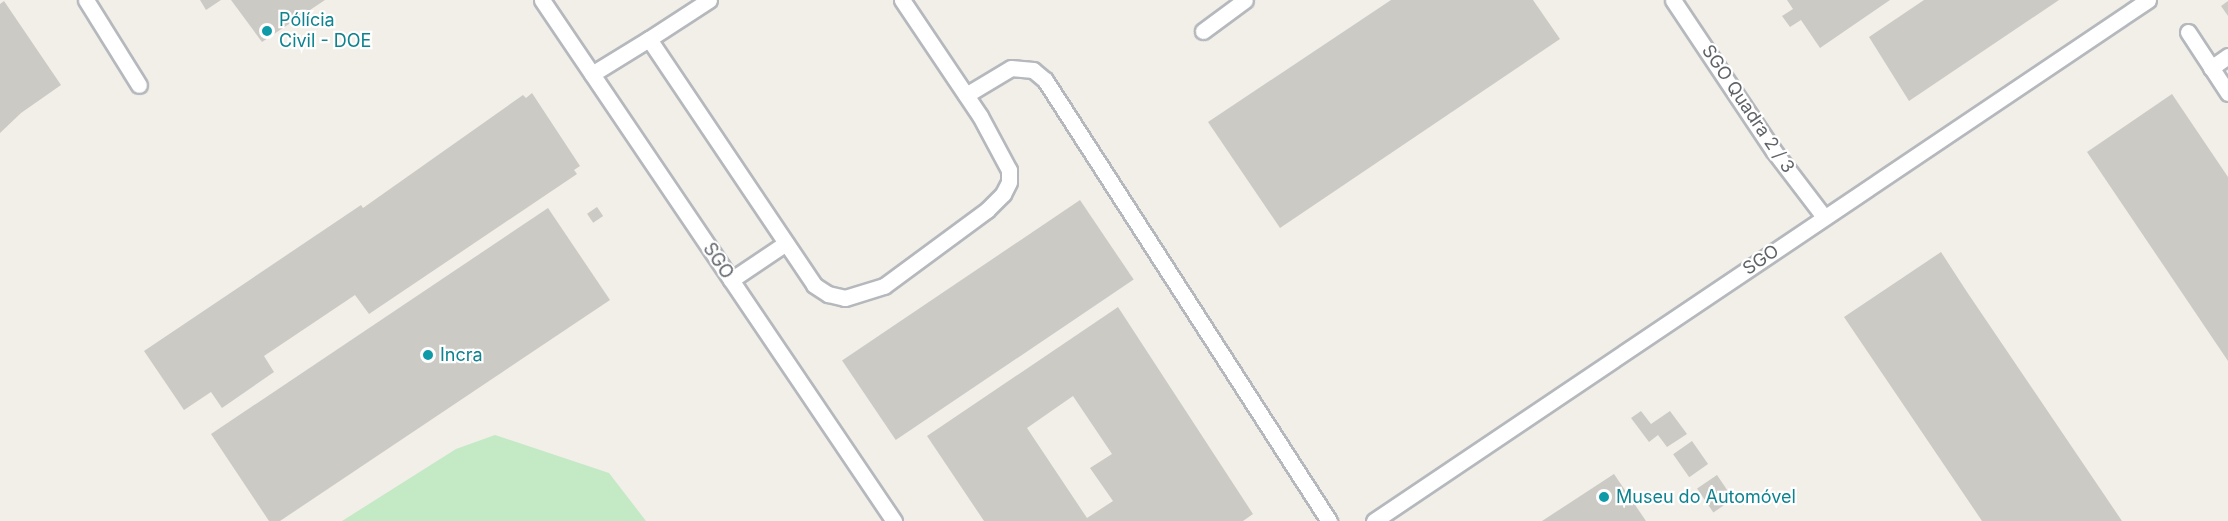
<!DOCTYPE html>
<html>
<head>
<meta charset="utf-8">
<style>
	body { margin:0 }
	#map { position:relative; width:2228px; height:521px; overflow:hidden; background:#f1efe8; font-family:Inter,sans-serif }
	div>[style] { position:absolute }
	.green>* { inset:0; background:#c4e9c5 }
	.building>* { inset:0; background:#cccac5; transform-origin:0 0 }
	.roads { filter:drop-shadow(2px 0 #b5b8bc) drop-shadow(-2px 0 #b5b8bc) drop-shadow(0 2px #b5b8bc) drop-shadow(0 -2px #b5b8bc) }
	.service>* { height:15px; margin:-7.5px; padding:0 7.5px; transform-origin:7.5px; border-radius:7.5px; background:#fff }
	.dots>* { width:16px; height:16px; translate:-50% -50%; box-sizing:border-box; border:3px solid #fff; border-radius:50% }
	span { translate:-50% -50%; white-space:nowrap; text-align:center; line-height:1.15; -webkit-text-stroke:4.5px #fff; paint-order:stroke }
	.culture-label { font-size:18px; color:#0d838f }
	.left { translate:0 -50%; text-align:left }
	.street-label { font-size:18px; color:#5f6368 }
</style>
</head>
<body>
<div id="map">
	<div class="green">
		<div style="clip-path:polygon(495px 435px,609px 473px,646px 521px,342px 521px,456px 449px)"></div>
	</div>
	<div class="building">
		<div style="clip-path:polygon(200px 0,221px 0,206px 10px)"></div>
		<div style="clip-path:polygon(231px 0,325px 0,262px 42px)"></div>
		<div style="clip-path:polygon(1391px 0,1533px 0,1560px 39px,1280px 228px,1208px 122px)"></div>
		<div style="clip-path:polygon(1787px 0,1890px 0,1820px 48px,1801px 20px,1790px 27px,1782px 16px,1793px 9px)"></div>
		<div style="clip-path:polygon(1924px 0,2059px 0,1909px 101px,1869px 37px)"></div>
		<div style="clip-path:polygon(4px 1px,61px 85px,21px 113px,0 133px,0 4px)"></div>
		<div style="clip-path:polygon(2228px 1px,2228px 16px,2221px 6px)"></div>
		<div style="clip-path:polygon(532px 93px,580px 166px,574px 170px,577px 174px,369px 314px,355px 295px,264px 356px,274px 372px,222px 408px,211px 392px,184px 410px,144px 351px,361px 205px,363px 208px,523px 95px,526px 98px)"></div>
		<div style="clip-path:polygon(2172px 94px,2228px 177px,2228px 361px,2087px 152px)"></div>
		<div style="left:1080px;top:200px;width:96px;height:287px;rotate:56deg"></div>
		<div style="left:597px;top:207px;width:11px;height:12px;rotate:56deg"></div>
		<div style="clip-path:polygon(548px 208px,610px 300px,280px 521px,269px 521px,211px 434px)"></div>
		<div style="clip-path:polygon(1941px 252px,1967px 292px,2122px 521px,1982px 521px,1844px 317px)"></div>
		<div style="clip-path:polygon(evenodd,1118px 307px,1253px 514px,1243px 521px,984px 521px,927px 436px,1118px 307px,1073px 396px,1112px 454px,1090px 468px,1113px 501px,1087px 518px,1027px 428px,1073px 396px)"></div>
		<div style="clip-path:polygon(1641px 411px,1651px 424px,1670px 411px,1687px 434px,1667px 447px,1658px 435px,1649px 442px,1631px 418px)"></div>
		<div style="left:1692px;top:441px;width:28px;height:23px;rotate:55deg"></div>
		<div style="clip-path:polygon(1614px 474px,1646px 521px,1542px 521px)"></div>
		<div style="left:1717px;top:475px;width:29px;height:24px;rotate:56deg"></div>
	</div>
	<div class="roads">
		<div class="service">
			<div style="left:86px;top:0;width:100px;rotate:58.1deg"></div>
			<div style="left:542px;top:0;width:629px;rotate:55.96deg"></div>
			<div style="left:709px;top:0;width:72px;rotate:147deg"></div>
			<div style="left:649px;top:39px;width:296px;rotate:56.1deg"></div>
			<div style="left:814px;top:285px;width:17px;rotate:33deg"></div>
			<div style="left:828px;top:294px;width:17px;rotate:13deg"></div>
			<div style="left:845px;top:298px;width:41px;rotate:-17.1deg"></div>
			<div style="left:884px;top:286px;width:128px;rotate:-36.4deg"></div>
			<div style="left:987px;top:210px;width:23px;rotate:-45deg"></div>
			<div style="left:1003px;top:194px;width:13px;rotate:-63deg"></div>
			<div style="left:1009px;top:182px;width:12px;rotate:-90deg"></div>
			<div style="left:1009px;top:170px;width:61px;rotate:-118.2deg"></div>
			<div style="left:980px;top:116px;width:140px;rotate:-123.9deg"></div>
			<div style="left:1673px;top:0;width:180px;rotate:56.3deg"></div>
			<div style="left:1773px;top:150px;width:84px;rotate:52.7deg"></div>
			<div style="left:1203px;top:31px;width:52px;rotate:-36.4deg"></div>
			<div style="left:2188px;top:32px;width:73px;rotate:56.7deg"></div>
			<div style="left:2211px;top:68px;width:21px;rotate:-35deg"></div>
			<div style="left:592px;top:74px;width:67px;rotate:-31.6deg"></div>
			<div style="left:966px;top:95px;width:52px;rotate:-31deg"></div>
			<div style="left:1011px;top:68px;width:22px;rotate:5deg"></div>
			<div style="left:1033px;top:70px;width:16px;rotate:40deg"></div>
			<div style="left:1045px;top:80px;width:525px;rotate:57.22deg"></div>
			<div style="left:731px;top:280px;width:66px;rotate:-33.9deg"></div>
			<div style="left:1374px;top:521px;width:933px;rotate:-33.95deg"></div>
		</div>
	</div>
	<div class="dots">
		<div style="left:267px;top:31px;background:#0f9aa8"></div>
		<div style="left:428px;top:355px;background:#0f9aa8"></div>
		<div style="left:1604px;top:497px;background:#0f9aa8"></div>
	</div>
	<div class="culture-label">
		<span class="left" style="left:279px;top:31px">Pólícia<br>Civil - DOE</span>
		<span class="left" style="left:440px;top:355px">Incra</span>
		<span class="left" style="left:1616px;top:497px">Museu do Automóvel</span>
	</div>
	<div class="street-label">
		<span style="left:1748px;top:109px;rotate:56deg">SGO Quadra 2 / 3</span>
		<span style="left:1761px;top:260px;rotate:-34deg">SGO</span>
		<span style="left:718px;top:261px;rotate:56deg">SGO</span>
	</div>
</div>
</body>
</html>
